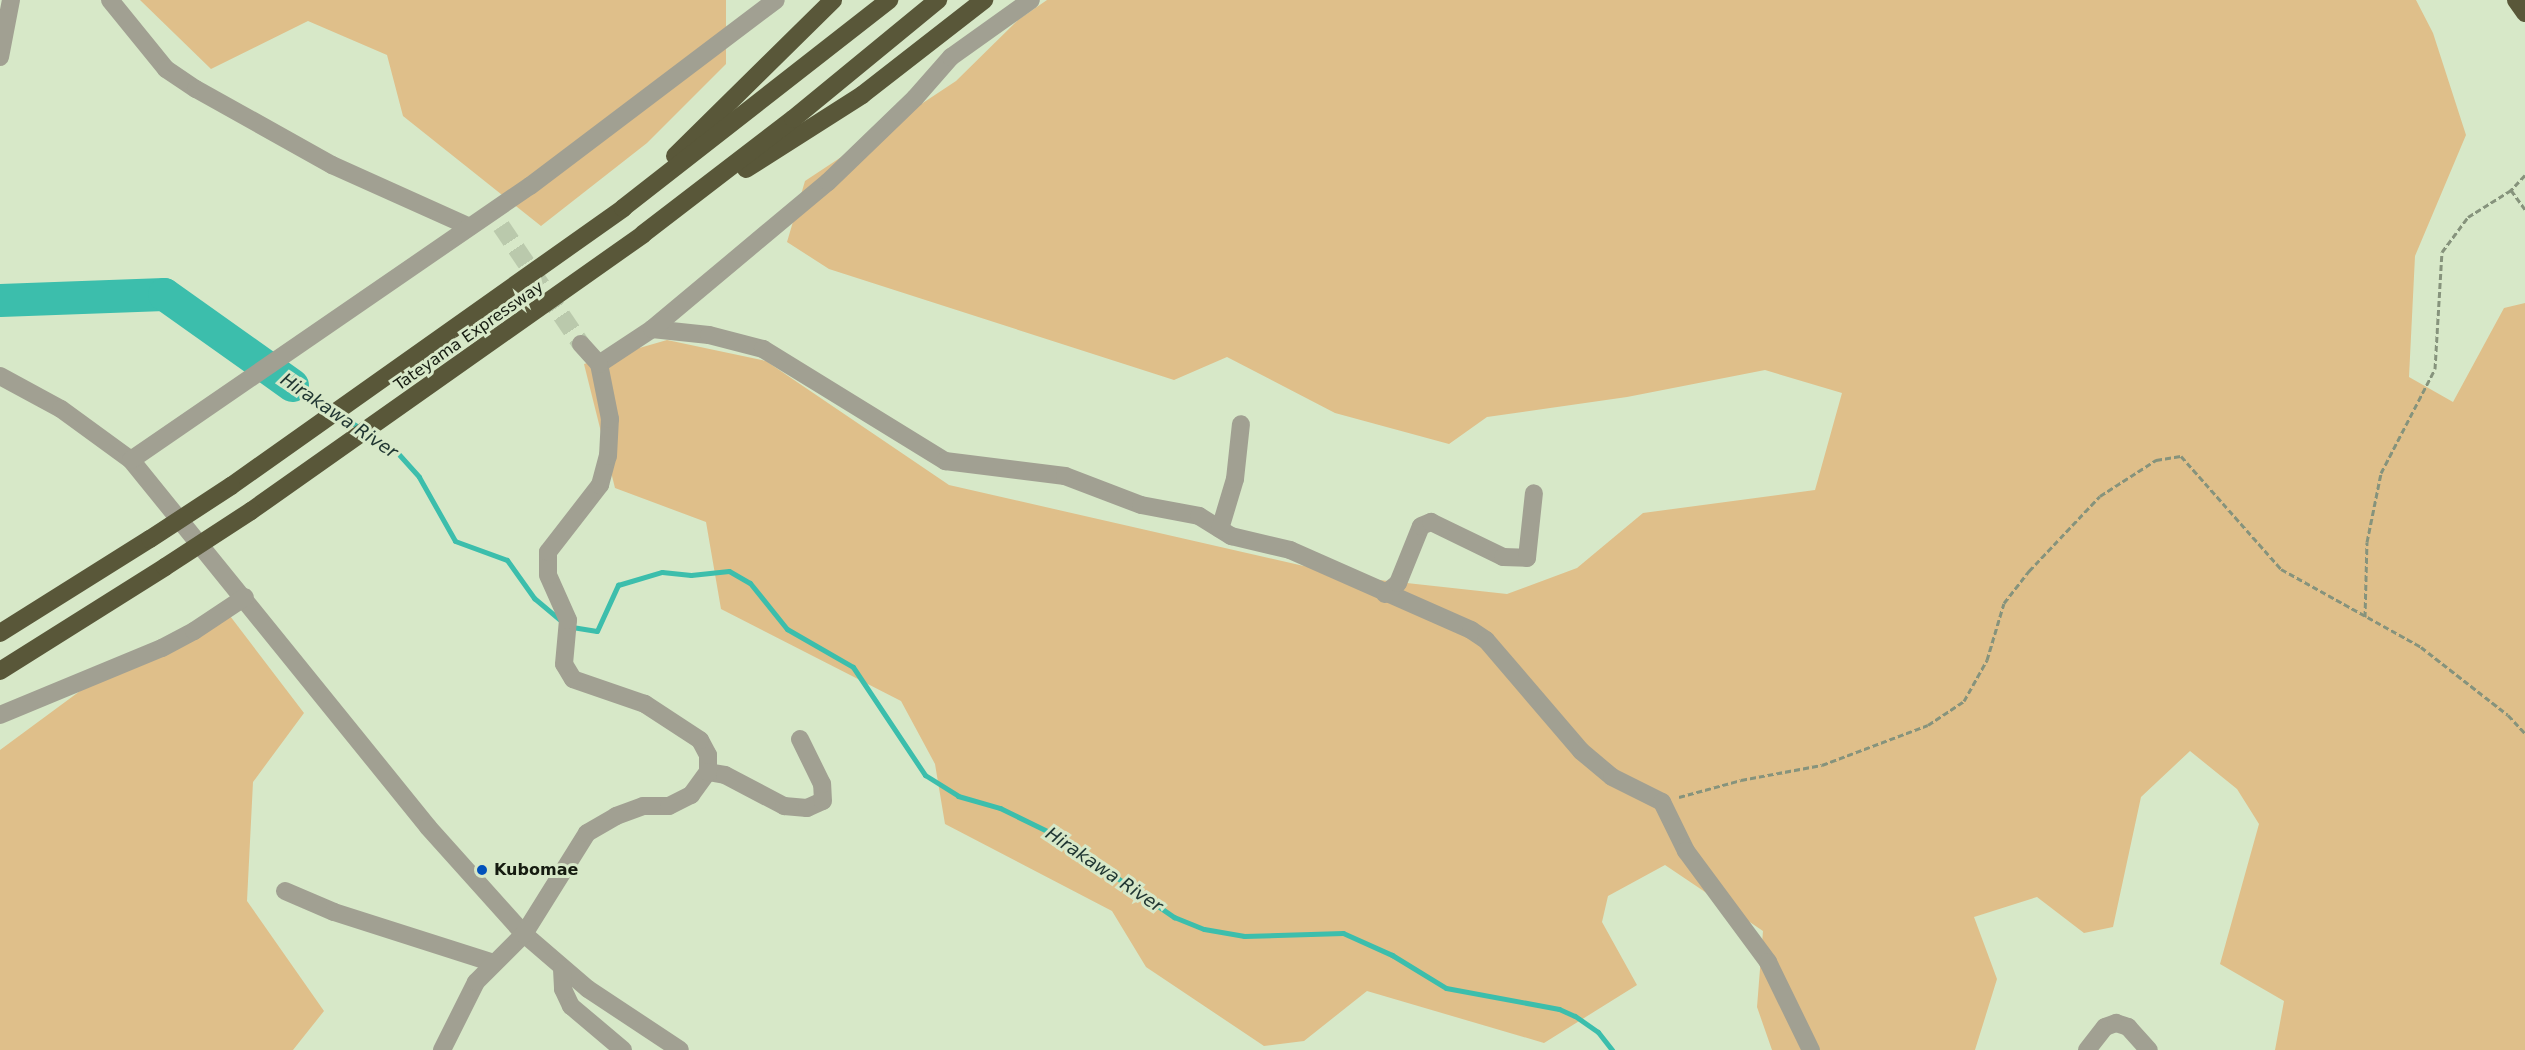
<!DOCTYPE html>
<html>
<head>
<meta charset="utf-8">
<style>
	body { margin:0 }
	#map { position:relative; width:2525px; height:1050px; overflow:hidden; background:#d7e8c8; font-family:"DejaVu Sans",sans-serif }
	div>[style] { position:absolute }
	.green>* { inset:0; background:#dfbf8a }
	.stream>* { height:5px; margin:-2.5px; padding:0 2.5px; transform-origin:2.5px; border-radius:2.5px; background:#3cbeac }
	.river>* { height:33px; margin:-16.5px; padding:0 16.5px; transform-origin:16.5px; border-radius:16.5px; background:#3cbeac }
	.minor-tunnel>* { height:18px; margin-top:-9px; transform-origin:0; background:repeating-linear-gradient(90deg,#bac9ac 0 18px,transparent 0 27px) }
	.path>* { height:3px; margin-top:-1.5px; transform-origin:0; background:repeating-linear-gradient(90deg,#86937c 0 6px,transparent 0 9px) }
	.minor>* { height:18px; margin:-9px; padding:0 9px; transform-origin:9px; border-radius:9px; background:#a1a092 }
	.highway>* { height:18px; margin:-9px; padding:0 9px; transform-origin:9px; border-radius:9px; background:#595739 }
	.highway-bridge>* { height:18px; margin:-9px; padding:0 9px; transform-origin:9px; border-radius:9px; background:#595739 }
	.dots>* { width:16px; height:16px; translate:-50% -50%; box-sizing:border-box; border:3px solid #d7e8c8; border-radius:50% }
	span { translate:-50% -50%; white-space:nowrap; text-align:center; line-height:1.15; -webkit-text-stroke:6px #d7e8c8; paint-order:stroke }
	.street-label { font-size:16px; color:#151b10 }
	.poi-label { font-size:16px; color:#151b10; font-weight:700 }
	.left { translate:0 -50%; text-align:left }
	.water-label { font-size:18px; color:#1f3531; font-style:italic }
</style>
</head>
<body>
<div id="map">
	<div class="green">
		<div style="clip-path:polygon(140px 0,726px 0,726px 64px,647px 143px,541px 226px,403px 116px,387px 55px,308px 21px,211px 69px)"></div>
		<div style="clip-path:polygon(1047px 0,2416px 0,2433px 33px,2466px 135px,2415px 256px,2409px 377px,2453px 402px,2504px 308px,2525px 303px,2525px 1050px,2275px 1050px,2284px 1001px,2220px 964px,2259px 824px,2237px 789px,2190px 751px,2141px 797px,2113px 927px,2084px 933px,2037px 897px,1974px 917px,1997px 979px,1975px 1050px,1772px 1050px,1757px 1007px,1763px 931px,1665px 865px,1608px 896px,1602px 922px,1637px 985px,1544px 1043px,1367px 991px,1304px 1041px,1264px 1046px,1146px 967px,1112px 911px,945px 824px,935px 764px,901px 701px,721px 609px,706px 522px,615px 488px,584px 364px,667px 340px,766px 361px,949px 485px,1352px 577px,1507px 594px,1577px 568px,1643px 513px,1815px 490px,1842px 393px,1765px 370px,1627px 397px,1487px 417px,1449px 444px,1335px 413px,1227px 357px,1174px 380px,829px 269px,787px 242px,805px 181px,956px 81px,1018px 20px)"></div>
		<div style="clip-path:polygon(227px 612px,304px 713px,253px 782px,247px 901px,324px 1011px,293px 1050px,0 1050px,0 750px,99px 677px)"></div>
	</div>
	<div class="stream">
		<div style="left:292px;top:385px;width:46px;rotate:31.6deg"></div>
		<div style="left:339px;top:414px;width:27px;rotate:34deg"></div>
		<div style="left:369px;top:434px;width:31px;rotate:32deg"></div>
		<div style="left:395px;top:450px;width:36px;rotate:48deg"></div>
		<div style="left:419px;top:477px;width:73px;rotate:60.6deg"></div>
		<div style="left:455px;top:541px;width:55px;rotate:20.1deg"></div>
		<div style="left:507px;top:560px;width:47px;rotate:54.6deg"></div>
		<div style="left:534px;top:598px;width:39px;rotate:40deg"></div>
		<div style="left:572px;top:627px;width:25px;rotate:9deg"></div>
		<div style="left:597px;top:631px;width:51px;rotate:-65.5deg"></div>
		<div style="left:618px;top:585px;width:46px;rotate:-16.5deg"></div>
		<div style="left:662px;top:572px;width:29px;rotate:6deg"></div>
		<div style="left:691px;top:575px;width:38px;rotate:-6deg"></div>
		<div style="left:729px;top:571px;width:24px;rotate:30deg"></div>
		<div style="left:750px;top:583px;width:59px;rotate:51.2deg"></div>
		<div style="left:787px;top:629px;width:76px;rotate:29.9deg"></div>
		<div style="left:853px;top:667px;width:130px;rotate:56.3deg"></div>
		<div style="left:925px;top:775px;width:39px;rotate:32deg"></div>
		<div style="left:958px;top:796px;width:44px;rotate:15.9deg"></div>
		<div style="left:1000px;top:808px;width:61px;rotate:26.1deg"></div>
		<div style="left:1055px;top:835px;width:145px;rotate:34.6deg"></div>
		<div style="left:1174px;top:917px;width:32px;rotate:22deg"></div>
		<div style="left:1204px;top:929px;width:41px;rotate:9.9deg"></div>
		<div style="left:1244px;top:936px;width:99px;rotate:-1.7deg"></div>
		<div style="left:1343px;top:933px;width:54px;rotate:24.2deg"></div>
		<div style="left:1392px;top:955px;width:63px;rotate:31.4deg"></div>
		<div style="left:1446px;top:988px;width:115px;rotate:10.5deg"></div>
		<div style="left:1559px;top:1009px;width:17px;rotate:24deg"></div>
		<div style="left:1575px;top:1016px;width:28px;rotate:35deg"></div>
		<div style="left:1598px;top:1032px;width:23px;rotate:52deg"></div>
	</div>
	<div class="river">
		<div style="left:0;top:300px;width:164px;rotate:-2.1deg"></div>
		<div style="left:164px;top:294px;width:157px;rotate:35.4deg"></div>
	</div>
	<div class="minor-tunnel">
		<div style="left:501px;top:226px;width:143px;rotate:55.9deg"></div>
	</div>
	<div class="path">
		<div style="left:2525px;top:175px;width:21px;rotate:133deg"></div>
		<div style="left:2511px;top:190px;width:24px;rotate:54deg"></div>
		<div style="left:2365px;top:617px;width:75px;rotate:-88.5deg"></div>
		<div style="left:2367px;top:542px;width:70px;rotate:-78.5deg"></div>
		<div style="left:2381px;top:473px;width:117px;rotate:-62.6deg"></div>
		<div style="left:2435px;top:369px;width:117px;rotate:-86.6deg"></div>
		<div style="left:2442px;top:252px;width:44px;rotate:-53.4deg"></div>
		<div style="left:2468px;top:217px;width:51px;rotate:-32.1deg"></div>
		<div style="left:1679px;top:797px;width:64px;rotate:-15.3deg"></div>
		<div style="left:1741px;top:780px;width:82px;rotate:-10.5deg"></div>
		<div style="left:1822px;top:765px;width:113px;rotate:-20.7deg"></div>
		<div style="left:1928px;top:725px;width:43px;rotate:-33.7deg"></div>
		<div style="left:1964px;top:701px;width:47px;rotate:-60.7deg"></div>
		<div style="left:1987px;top:660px;width:59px;rotate:-73.4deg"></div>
		<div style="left:2004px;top:603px;width:41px;rotate:-52deg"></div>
		<div style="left:2029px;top:571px;width:103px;rotate:-46.6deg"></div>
		<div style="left:2100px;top:496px;width:67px;rotate:-32.7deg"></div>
		<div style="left:2156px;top:460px;width:25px;rotate:-9deg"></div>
		<div style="left:2181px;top:456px;width:151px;rotate:48.5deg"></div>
		<div style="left:2281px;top:569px;width:160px;rotate:29.1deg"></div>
		<div style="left:2421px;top:647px;width:110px;rotate:38deg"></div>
		<div style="left:2508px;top:715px;width:25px;rotate:47deg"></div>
	</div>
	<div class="minor">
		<div style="left:110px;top:0;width:89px;rotate:50.9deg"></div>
		<div style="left:166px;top:69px;width:36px;rotate:34deg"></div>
		<div style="left:196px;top:89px;width:156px;rotate:29.2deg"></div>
		<div style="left:332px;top:165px;width:151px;rotate:24.2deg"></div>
		<div style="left:0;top:57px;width:58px;rotate:-79.1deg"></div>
		<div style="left:652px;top:329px;width:57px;rotate:6deg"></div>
		<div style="left:709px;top:335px;width:56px;rotate:14.5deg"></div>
		<div style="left:763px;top:349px;width:214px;rotate:31.6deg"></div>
		<div style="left:945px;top:461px;width:121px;rotate:7.1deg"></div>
		<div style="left:1065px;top:476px;width:81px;rotate:20.9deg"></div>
		<div style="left:1141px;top:505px;width:59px;rotate:10.7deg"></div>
		<div style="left:1199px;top:516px;width:38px;rotate:32deg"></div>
		<div style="left:1231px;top:536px;width:61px;rotate:13.3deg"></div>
		<div style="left:1290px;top:550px;width:198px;rotate:23.8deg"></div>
		<div style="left:1471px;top:630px;width:18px;rotate:34deg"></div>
		<div style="left:1486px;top:640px;width:146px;rotate:49.4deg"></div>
		<div style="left:1581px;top:751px;width:40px;rotate:40deg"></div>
		<div style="left:1612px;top:777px;width:56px;rotate:26.6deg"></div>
		<div style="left:1662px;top:802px;width:55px;rotate:63.9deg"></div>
		<div style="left:1686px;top:851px;width:138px;rotate:53.5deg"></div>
		<div style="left:1768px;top:962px;width:98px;rotate:64deg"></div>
		<div style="left:599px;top:364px;width:64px;rotate:-33.4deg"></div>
		<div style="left:652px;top:329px;width:229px;rotate:-39.9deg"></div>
		<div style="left:828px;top:182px;width:121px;rotate:-44deg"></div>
		<div style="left:915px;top:98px;width:55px;rotate:-48.7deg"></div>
		<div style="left:951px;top:57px;width:98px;rotate:-35.5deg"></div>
		<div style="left:0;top:376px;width:69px;rotate:28.4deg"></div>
		<div style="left:61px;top:409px;width:87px;rotate:36.1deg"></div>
		<div style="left:131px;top:460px;width:472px;rotate:51deg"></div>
		<div style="left:428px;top:827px;width:144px;rotate:48.1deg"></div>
		<div style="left:524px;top:934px;width:84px;rotate:40.7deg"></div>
		<div style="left:588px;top:989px;width:110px;rotate:33.5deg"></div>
		<div style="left:131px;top:460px;width:484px;rotate:-34.5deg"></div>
		<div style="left:530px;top:186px;width:308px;rotate:-37.1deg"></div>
		<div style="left:1220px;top:529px;width:52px;rotate:-73.3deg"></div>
		<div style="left:1235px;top:479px;width:55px;rotate:-83.8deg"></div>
		<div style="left:1385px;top:594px;width:17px;rotate:-40deg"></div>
		<div style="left:1398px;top:583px;width:61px;rotate:-68deg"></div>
		<div style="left:1421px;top:526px;width:11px;rotate:-22deg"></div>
		<div style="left:1431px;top:522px;width:80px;rotate:25.9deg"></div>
		<div style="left:1503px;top:557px;width:24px;rotate:2deg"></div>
		<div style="left:1527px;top:558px;width:65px;rotate:-83.9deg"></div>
		<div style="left:0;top:715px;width:175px;rotate:-22.5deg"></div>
		<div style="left:162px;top:648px;width:36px;rotate:-28deg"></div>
		<div style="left:194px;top:631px;width:61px;rotate:-33.7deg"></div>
		<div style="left:708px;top:772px;width:17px;rotate:10deg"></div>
		<div style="left:725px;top:775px;width:67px;rotate:27.7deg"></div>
		<div style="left:784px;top:806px;width:23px;rotate:5deg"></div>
		<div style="left:807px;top:808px;width:17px;rotate:-24deg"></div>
		<div style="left:823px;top:801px;width:17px;rotate:-93deg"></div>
		<div style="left:822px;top:784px;width:50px;rotate:-116.1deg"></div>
		<div style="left:285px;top:891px;width:53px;rotate:23.2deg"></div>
		<div style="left:334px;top:912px;width:168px;rotate:17.7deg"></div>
		<div style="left:562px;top:969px;width:20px;rotate:87deg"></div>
		<div style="left:563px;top:989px;width:19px;rotate:65deg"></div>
		<div style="left:571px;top:1006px;width:68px;rotate:40.2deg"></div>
		<div style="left:442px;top:1050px;width:76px;rotate:-63.4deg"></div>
		<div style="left:476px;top:982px;width:68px;rotate:-45deg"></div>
		<div style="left:524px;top:934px;width:119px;rotate:-58deg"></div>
		<div style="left:587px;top:833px;width:34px;rotate:-30deg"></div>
		<div style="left:616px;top:816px;width:29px;rotate:-20deg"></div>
		<div style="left:643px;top:806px;width:26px"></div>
		<div style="left:669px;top:806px;width:25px;rotate:-27deg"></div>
		<div style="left:691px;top:795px;width:29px;rotate:-54deg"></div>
		<div style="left:708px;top:772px;width:17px;rotate:-90deg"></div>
		<div style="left:708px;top:755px;width:17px;rotate:-118deg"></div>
		<div style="left:700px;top:740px;width:66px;rotate:-146.8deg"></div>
		<div style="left:645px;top:704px;width:76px;rotate:-160.9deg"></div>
		<div style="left:573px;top:679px;width:17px;rotate:-121deg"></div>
		<div style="left:564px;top:664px;width:44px;rotate:-84.8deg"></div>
		<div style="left:568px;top:620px;width:49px;rotate:-114deg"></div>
		<div style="left:548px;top:575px;width:23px;rotate:-90deg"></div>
		<div style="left:548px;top:552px;width:85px;rotate:-52.2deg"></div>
		<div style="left:600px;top:485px;width:30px;rotate:-75deg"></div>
		<div style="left:608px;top:456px;width:37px;rotate:-87deg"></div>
		<div style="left:610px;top:419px;width:56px;rotate:-101.3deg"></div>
		<div style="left:599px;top:364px;width:27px;rotate:-132deg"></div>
		<div style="left:2087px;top:1050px;width:29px;rotate:-52deg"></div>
		<div style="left:2105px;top:1027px;width:12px;rotate:-20deg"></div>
		<div style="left:2116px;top:1023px;width:13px;rotate:18deg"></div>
		<div style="left:2128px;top:1027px;width:31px;rotate:48deg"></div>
	</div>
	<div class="highway">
		<div style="left:2516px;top:0;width:16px;rotate:55deg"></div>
		<div style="left:675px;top:156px;width:222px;rotate:-44.6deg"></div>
		<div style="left:746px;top:169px;width:138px;rotate:-32.5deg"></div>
		<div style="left:862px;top:95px;width:155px;rotate:-37.9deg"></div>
		<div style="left:231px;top:486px;width:481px;rotate:-35.3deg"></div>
		<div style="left:623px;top:208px;width:338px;rotate:-38deg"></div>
		<div style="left:251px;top:511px;width:480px;rotate:-35.2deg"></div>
		<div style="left:643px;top:234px;width:189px;rotate:-37.5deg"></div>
		<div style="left:793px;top:119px;width:188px;rotate:-39.4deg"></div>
		<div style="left:0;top:633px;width:177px;rotate:-32.1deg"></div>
		<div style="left:0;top:671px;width:195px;rotate:-32.2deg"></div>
	</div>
	<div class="highway-bridge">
		<div style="left:150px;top:539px;width:97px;rotate:-33.2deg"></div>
		<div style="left:165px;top:567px;width:103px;rotate:-33.1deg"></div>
	</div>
	<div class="dots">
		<div style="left:482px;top:870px;background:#0051bb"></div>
	</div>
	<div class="street-label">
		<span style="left:469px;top:336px;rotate:-35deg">Tateyama Expressway</span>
	</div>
	<div class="poi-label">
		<span class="left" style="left:494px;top:870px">Kubomae</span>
	</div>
	<div class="water-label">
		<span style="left:339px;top:416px;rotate:34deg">Hirakawa River</span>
		<span style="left:1104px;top:870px;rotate:34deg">Hirakawa River</span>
	</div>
</div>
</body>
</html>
